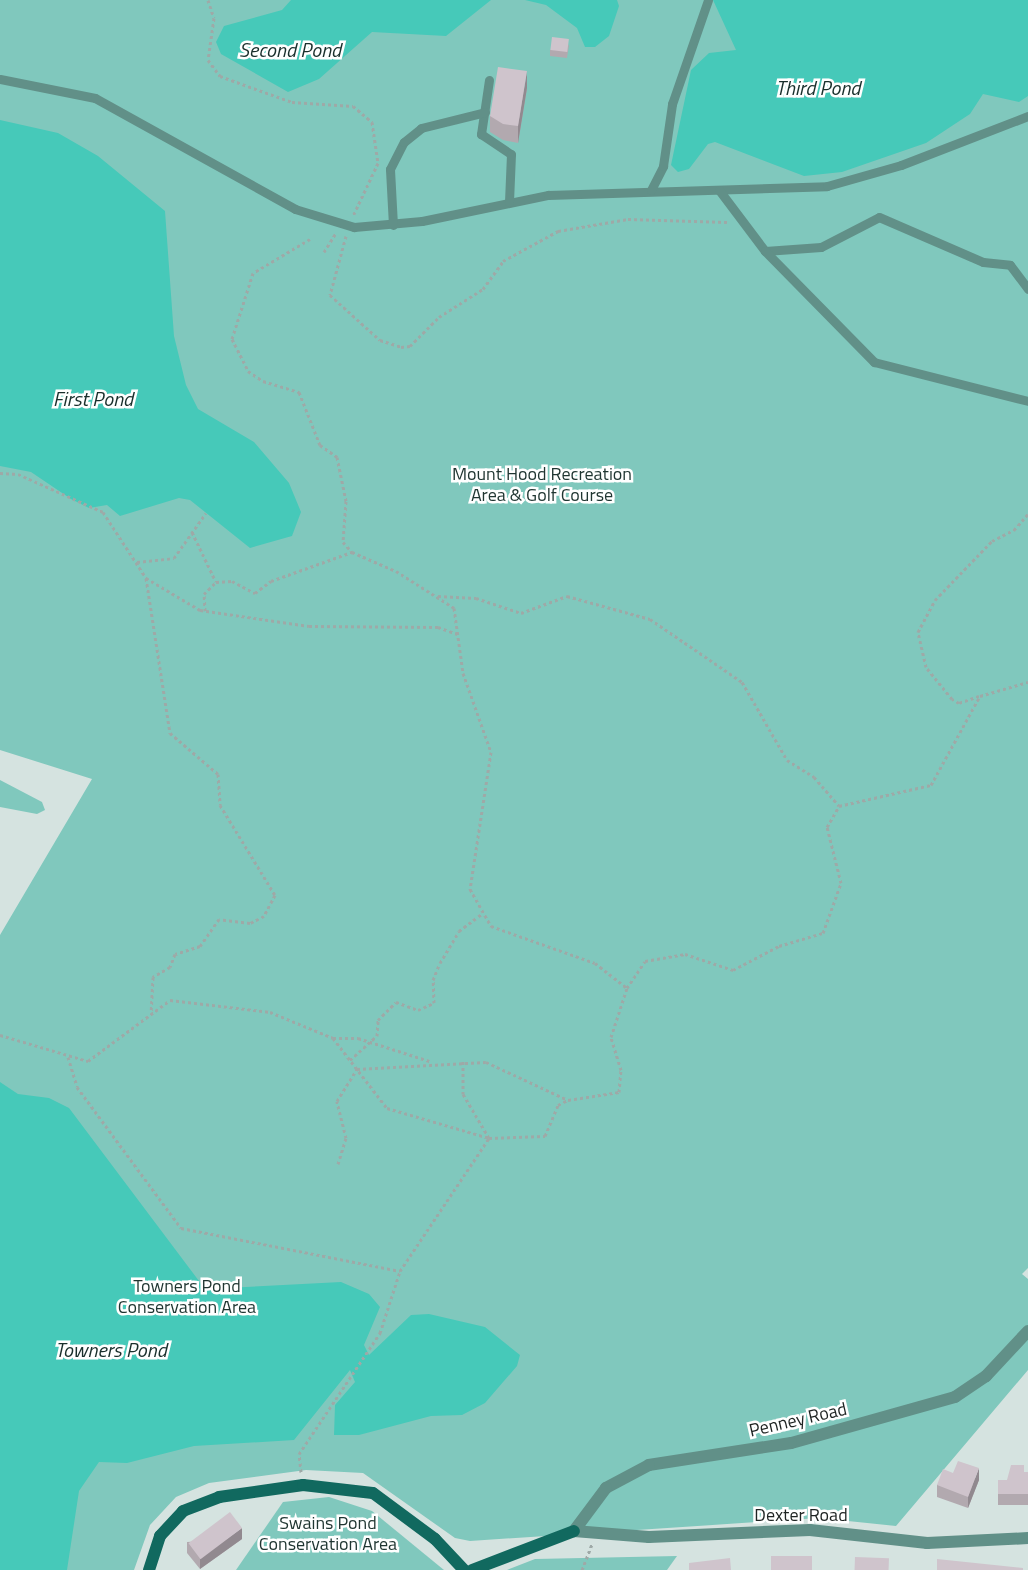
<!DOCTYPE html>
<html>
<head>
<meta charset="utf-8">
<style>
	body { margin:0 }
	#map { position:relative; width:1028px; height:1570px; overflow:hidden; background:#d5e3e0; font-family:"Titillium Web",sans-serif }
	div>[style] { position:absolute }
	.green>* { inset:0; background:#80c8bd }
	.water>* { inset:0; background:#46c9b9 }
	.path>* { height:3px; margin-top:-1.5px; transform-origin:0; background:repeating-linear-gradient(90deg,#9ea9a7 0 3px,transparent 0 6px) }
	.lane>* { height:9px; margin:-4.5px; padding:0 4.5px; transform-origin:4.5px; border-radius:4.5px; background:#619088 }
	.street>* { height:12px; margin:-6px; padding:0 6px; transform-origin:6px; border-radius:6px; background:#619088 }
	.secondary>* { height:12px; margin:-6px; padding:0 6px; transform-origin:6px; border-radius:6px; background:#11695f }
	.wall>* { inset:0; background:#b2a9af }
	.shaded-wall>* { inset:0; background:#91898f }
	.building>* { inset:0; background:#cfc4cc; transform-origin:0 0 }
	span { translate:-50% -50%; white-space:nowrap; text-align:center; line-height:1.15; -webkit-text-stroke:5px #fff; paint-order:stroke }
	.park-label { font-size:18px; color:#1f3531 }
	.street-label { font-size:18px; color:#1e2322 }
	.water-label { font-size:20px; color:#192f2c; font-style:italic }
</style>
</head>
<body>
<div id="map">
	<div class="green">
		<div style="clip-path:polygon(0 0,1028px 0,1028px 1268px,1022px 1274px,1028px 1279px,1028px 1370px,896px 1526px,819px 1518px,470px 1541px,455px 1538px,363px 1473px,306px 1470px,209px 1483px,176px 1497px,150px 1525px,134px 1570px,0 1570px,0 935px,92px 779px,0 750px)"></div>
		<div style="clip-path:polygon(0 780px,42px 802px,45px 810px,37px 814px,0 807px)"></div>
		<div style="clip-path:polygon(329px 1497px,372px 1511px,444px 1570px,236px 1570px,283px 1502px)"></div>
		<div style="clip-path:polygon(677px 1556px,667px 1570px,507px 1570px,535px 1559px)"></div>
	</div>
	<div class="water">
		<div style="clip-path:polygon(291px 0,491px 0,446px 36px,372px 32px,319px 79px,288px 92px,221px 54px,216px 42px,224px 26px,282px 10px)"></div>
		<div style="clip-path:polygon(525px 0,617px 0,619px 6px,609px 36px,595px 47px,585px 47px,577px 28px,546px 5px)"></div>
		<div style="clip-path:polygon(713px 0,1028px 0,1028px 96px,1019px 102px,983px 94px,970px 114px,926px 143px,842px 172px,804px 176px,715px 142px,708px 144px,689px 169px,678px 172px,671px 165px,691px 70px,709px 53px,736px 50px)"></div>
		<div style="clip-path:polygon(0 120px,58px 133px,98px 156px,165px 211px,174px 336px,186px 385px,198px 409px,254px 442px,289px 483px,301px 512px,292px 536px,250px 548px,190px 500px,179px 498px,120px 516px,107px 505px,89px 508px,71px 499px,31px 472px,0 466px)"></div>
		<div style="clip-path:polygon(0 1082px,18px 1094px,49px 1098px,69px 1108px,205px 1289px,341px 1282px,369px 1294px,380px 1307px,364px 1345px,369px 1355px,411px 1315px,429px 1314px,485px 1327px,520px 1355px,517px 1366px,485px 1403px,462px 1415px,431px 1416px,359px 1435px,334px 1435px,335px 1405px,355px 1382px,350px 1370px,294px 1440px,194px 1446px,127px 1463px,99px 1462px,79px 1491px,67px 1570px,0 1570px)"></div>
	</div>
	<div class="path">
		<div style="left:208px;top:0;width:19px;rotate:72deg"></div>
		<div style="left:214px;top:18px;width:42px;rotate:98.1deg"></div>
		<div style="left:208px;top:60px;width:20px;rotate:53deg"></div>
		<div style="left:220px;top:76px;width:77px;rotate:19.9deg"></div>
		<div style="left:292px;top:102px;width:61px;rotate:3.8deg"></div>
		<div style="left:353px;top:106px;width:25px;rotate:40deg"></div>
		<div style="left:372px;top:122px;width:41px;rotate:81.7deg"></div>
		<div style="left:378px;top:163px;width:59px;rotate:115.3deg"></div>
		<div style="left:346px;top:236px;width:61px;rotate:105.2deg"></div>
		<div style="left:330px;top:295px;width:67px;rotate:42deg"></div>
		<div style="left:380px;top:340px;width:22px;rotate:18deg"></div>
		<div style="left:401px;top:347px;width:9px;rotate:-6deg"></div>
		<div style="left:410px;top:346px;width:41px;rotate:-45deg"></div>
		<div style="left:439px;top:317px;width:52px;rotate:-32.5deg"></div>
		<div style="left:483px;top:289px;width:34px;rotate:-54deg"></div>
		<div style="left:503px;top:261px;width:63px;rotate:-28.6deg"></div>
		<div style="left:558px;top:231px;width:71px;rotate:-9.7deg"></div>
		<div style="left:628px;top:219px;width:99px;rotate:1.7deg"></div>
		<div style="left:310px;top:239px;width:66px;rotate:149.2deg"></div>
		<div style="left:253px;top:273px;width:69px;rotate:107.7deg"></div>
		<div style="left:232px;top:339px;width:36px;rotate:63deg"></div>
		<div style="left:248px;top:371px;width:18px;rotate:34deg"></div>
		<div style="left:263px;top:381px;width:38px;rotate:17deg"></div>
		<div style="left:299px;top:392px;width:57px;rotate:68.4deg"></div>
		<div style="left:320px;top:445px;width:21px;rotate:35deg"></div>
		<div style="left:337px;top:457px;width:45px;rotate:78.4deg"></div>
		<div style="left:346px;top:501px;width:41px;rotate:94.2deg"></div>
		<div style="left:343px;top:542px;width:13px;rotate:48deg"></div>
		<div style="left:352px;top:552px;width:48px;rotate:23.4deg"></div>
		<div style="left:396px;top:571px;width:69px;rotate:32.5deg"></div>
		<div style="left:454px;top:608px;width:66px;rotate:82.1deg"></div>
		<div style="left:463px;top:673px;width:84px;rotate:70.5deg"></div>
		<div style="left:491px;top:752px;width:139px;rotate:98.7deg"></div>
		<div style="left:470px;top:889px;width:43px;rotate:60.4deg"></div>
		<div style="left:491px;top:926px;width:110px;rotate:19.6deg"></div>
		<div style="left:595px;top:963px;width:41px;rotate:38deg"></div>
		<div style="left:627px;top:988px;width:32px;rotate:-56deg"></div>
		<div style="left:645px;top:961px;width:41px;rotate:-9.9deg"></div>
		<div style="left:685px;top:954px;width:51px;rotate:18.4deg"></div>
		<div style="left:733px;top:970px;width:52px;rotate:-27.6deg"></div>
		<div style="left:779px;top:946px;width:46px;rotate:-16.5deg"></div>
		<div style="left:823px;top:933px;width:53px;rotate:-70.2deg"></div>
		<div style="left:841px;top:883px;width:58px;rotate:-104deg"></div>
		<div style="left:827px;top:827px;width:24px;rotate:-60deg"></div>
		<div style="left:324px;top:252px;width:22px;rotate:-58deg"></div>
		<div style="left:0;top:473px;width:18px;rotate:3deg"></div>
		<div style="left:18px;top:474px;width:93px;rotate:24.1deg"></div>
		<div style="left:103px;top:512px;width:79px;rotate:56.9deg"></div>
		<div style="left:146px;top:578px;width:63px;rotate:30.7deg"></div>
		<div style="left:200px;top:610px;width:110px;rotate:8.4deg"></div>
		<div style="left:309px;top:626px;width:129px;rotate:0.4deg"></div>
		<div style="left:438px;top:627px;width:23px;rotate:20deg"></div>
		<div style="left:192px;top:532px;width:55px;rotate:64.4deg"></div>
		<div style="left:137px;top:562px;width:37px;rotate:-6deg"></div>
		<div style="left:174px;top:558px;width:55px;rotate:-54.6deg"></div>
		<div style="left:146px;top:578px;width:157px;rotate:81.2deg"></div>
		<div style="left:170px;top:733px;width:63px;rotate:40.5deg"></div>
		<div style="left:218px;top:774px;width:31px;rotate:86deg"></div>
		<div style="left:220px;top:805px;width:105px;rotate:58.6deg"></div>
		<div style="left:275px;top:895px;width:24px;rotate:118deg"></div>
		<div style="left:264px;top:916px;width:16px;rotate:153deg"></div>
		<div style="left:250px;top:923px;width:31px;rotate:-173deg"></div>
		<div style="left:219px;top:919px;width:33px;rotate:125deg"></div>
		<div style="left:200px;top:946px;width:26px;rotate:162deg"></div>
		<div style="left:175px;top:954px;width:14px;rotate:111deg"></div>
		<div style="left:170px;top:967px;width:20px;rotate:150deg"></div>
		<div style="left:153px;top:977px;width:35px;rotate:93deg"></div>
		<div style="left:438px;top:596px;width:38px;rotate:3deg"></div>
		<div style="left:476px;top:598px;width:47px;rotate:18.4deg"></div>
		<div style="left:521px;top:613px;width:49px;rotate:-20.3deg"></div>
		<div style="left:567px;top:596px;width:86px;rotate:15.5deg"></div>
		<div style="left:650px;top:619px;width:112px;rotate:34.4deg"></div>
		<div style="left:742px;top:682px;width:90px;rotate:60deg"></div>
		<div style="left:787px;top:760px;width:32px;rotate:32deg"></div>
		<div style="left:814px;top:777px;width:38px;rotate:49deg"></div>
		<div style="left:839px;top:806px;width:94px;rotate:-12.9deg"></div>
		<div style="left:931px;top:785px;width:102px;rotate:-61.2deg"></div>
		<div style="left:980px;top:696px;width:50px;rotate:-16.3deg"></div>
		<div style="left:205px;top:611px;width:17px;rotate:-93deg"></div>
		<div style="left:204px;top:594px;width:17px;rotate:-45deg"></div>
		<div style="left:216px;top:582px;width:16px;rotate:-4deg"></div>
		<div style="left:232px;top:581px;width:26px;rotate:28deg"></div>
		<div style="left:255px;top:593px;width:20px;rotate:-37deg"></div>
		<div style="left:271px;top:581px;width:86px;rotate:-19.7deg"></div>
		<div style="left:979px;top:696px;width:21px;rotate:161deg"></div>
		<div style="left:959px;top:703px;width:8px;rotate:-150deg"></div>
		<div style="left:952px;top:699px;width:41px;rotate:-129.1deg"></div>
		<div style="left:926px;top:667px;width:36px;rotate:-103deg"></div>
		<div style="left:918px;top:632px;width:36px;rotate:-62deg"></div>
		<div style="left:935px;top:600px;width:82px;rotate:-46deg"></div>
		<div style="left:992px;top:541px;width:25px;rotate:-27deg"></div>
		<div style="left:1014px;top:530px;width:21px;rotate:-49deg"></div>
		<div style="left:0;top:1035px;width:92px;rotate:16.5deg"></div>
		<div style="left:88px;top:1061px;width:102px;rotate:-36.6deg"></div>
		<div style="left:170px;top:1000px;width:101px;rotate:6.8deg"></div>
		<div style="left:270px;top:1012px;width:68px;rotate:22.4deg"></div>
		<div style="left:333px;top:1038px;width:25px"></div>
		<div style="left:358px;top:1038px;width:75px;rotate:17.9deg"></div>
		<div style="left:333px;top:1038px;width:88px;rotate:52.4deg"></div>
		<div style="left:387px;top:1108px;width:106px;rotate:16.4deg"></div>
		<div style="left:489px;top:1138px;width:56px;rotate:-2deg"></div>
		<div style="left:545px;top:1136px;width:34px;rotate:-67deg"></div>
		<div style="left:558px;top:1105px;width:11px;rotate:-27deg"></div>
		<div style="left:68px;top:1057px;width:31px;rotate:73deg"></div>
		<div style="left:77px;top:1087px;width:175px;rotate:53.6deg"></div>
		<div style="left:181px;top:1228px;width:223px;rotate:11.1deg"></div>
		<div style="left:350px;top:1060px;width:36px;rotate:-42deg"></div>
		<div style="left:377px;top:1036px;width:16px;rotate:-86deg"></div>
		<div style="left:378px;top:1020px;width:25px;rotate:-45deg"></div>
		<div style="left:396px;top:1002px;width:23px;rotate:20deg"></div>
		<div style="left:418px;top:1010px;width:17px;rotate:-24deg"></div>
		<div style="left:434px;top:1003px;width:23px;rotate:-92deg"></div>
		<div style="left:433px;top:980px;width:18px;rotate:-68deg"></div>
		<div style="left:440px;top:963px;width:37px;rotate:-59deg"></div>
		<div style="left:459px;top:931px;width:30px;rotate:-37deg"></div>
		<div style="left:338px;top:1164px;width:27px;rotate:-73deg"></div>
		<div style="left:346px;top:1138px;width:38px;rotate:-104deg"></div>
		<div style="left:337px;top:1101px;width:38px;rotate:-58deg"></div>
		<div style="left:357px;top:1069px;width:129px;rotate:-3.1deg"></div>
		<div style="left:486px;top:1062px;width:90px;rotate:24.9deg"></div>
		<div style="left:568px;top:1100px;width:52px;rotate:-8.9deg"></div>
		<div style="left:619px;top:1092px;width:22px;rotate:-85deg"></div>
		<div style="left:621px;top:1070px;width:34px;rotate:-107deg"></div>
		<div style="left:611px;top:1037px;width:52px;rotate:-71.9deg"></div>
		<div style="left:301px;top:1472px;width:18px;rotate:-96deg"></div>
		<div style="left:299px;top:1454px;width:146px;rotate:-56.2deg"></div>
		<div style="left:380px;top:1333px;width:65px;rotate:-72.1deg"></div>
		<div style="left:400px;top:1271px;width:160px;rotate:-56.2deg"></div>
		<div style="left:489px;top:1138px;width:51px;rotate:-120.6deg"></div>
		<div style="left:463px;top:1094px;width:33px;rotate:-90deg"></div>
		<div style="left:582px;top:1570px;width:28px;rotate:-69deg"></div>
	</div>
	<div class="lane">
		<div style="left:0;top:79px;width:97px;rotate:11.3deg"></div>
		<div style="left:95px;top:98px;width:229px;rotate:29deg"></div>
		<div style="left:295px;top:209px;width:62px;rotate:17deg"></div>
		<div style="left:354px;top:227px;width:68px;rotate:-5deg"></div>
		<div style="left:422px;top:221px;width:129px;rotate:-11.7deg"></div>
		<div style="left:548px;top:195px;width:279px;rotate:-1.8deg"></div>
		<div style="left:827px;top:186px;width:77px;rotate:-15.8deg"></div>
		<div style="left:901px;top:165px;width:136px;rotate:-21.1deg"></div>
		<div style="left:489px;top:80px;width:55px;rotate:98.4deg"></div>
		<div style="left:481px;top:134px;width:36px;rotate:34deg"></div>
		<div style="left:511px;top:154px;width:48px;rotate:92.4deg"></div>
		<div style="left:651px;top:190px;width:27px;rotate:-63deg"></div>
		<div style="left:663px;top:166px;width:63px;rotate:-81.7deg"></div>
		<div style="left:672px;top:104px;width:110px;rotate:-70.9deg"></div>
		<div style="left:719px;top:190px;width:76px;rotate:53deg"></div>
		<div style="left:765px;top:251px;width:56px;rotate:-4.1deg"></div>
		<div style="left:821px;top:247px;width:65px;rotate:-27.3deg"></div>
		<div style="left:879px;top:217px;width:113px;rotate:23.4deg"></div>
		<div style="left:983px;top:262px;width:27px;rotate:6deg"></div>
		<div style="left:1010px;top:265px;width:30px;rotate:53deg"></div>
		<div style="left:393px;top:225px;width:56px;rotate:-93.1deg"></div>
		<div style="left:390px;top:169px;width:30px;rotate:-63deg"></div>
		<div style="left:404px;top:142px;width:22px;rotate:-39deg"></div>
		<div style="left:421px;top:128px;width:66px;rotate:-14deg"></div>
		<div style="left:765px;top:251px;width:156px;rotate:45.5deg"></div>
		<div style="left:874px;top:362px;width:159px;rotate:14.2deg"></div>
	</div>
	<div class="street">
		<div style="left:1028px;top:1331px;width:62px;rotate:133deg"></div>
		<div style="left:986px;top:1376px;width:37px;rotate:146deg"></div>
		<div style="left:955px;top:1397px;width:170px;rotate:164.3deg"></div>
		<div style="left:791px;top:1443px;width:144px;rotate:171.2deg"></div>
		<div style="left:649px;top:1465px;width:49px;rotate:151.9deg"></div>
		<div style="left:606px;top:1488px;width:54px;rotate:126.7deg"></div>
		<div style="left:574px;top:1531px;width:75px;rotate:4.6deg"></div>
		<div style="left:649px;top:1537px;width:161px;rotate:-2.5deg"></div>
		<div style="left:810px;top:1530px;width:118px;rotate:6.3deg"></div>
		<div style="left:927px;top:1543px;width:101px;rotate:-2.8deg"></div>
	</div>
	<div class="secondary">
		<div style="left:149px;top:1570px;width:36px;rotate:-72deg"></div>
		<div style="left:160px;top:1536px;width:34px;rotate:-47deg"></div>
		<div style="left:183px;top:1511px;width:39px;rotate:-21deg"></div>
		<div style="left:219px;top:1497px;width:85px;rotate:-8.1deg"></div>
		<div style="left:303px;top:1485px;width:70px;rotate:6.5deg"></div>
		<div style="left:373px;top:1493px;width:77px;rotate:36.6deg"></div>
		<div style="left:435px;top:1539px;width:42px;rotate:46.9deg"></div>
		<div style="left:472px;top:1570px;width:109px;rotate:-20.9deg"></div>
	</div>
	<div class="wall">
		<div style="clip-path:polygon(569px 45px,567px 58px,550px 56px,550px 50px)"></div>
		<div style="clip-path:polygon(527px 88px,518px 143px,503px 140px,490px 132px,490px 116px)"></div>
		<div style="clip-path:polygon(1024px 1472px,1028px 1472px,1028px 1505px,998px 1505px,998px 1480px,1007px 1480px)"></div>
		<div style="clip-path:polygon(953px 1473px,979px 1480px,968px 1508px,937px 1497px,937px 1485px)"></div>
		<div style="clip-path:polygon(242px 1539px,200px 1569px,187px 1553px,187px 1542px)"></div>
	</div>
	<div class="shaded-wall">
		<div style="clip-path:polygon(527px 71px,527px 88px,518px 143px,518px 126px)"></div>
		<div style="clip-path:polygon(979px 1468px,979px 1480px,968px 1508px,968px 1497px)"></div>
		<div style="clip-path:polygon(242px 1528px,242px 1539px,200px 1569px,200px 1558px)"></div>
	</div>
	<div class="building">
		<div style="left:552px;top:37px;width:17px;height:13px;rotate:7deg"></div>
		<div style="clip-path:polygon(498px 67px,527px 71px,518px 126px,503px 124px,490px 116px)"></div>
		<div style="clip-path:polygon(958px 1461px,979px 1468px,968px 1497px,937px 1485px,943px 1469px,953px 1473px)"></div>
		<div style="clip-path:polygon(1011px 1465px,1024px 1465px,1024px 1472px,1028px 1472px,1028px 1494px,998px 1494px,998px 1480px,1007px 1480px)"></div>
		<div style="left:230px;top:1512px;width:20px;height:52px;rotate:53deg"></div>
		<div style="left:812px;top:1556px;width:14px;height:41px;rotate:90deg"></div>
		<div style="left:855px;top:1557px;width:34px;height:13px;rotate:2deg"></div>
		<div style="clip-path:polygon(730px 1558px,731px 1570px,689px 1570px,689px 1563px)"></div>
		<div style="clip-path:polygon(937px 1559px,1023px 1568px,1023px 1570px,937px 1570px)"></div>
	</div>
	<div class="park-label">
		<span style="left:542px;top:485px">Mount Hood Recreation<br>Area &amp; Golf Course</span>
		<span style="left:187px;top:1297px">Towners Pond<br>Conservation Area</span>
		<span style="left:328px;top:1534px">Swains Pond<br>Conservation Area</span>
	</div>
	<div class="street-label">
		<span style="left:798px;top:1420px;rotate:-13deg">Penney Road</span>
		<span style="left:801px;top:1515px">Dexter Road</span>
	</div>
	<div class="water-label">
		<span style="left:290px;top:49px">Second Pond</span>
		<span style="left:818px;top:87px">Third Pond</span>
		<span style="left:93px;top:398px">First Pond</span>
		<span style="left:111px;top:1349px">Towners Pond</span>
	</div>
</div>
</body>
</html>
